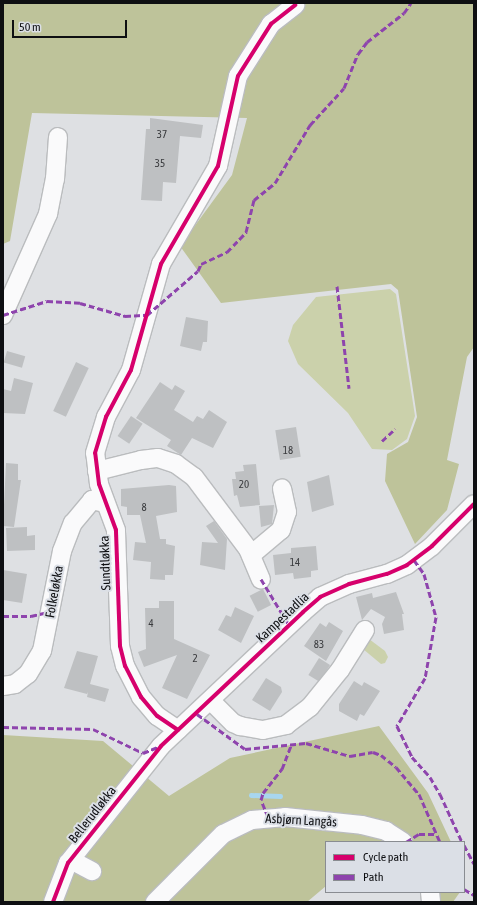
<!DOCTYPE html>
<html>
<head>
<meta charset="utf-8">
<style>
	body { margin:0 }
	#map { position:relative; width:477px; height:905px; overflow:hidden; background:#dee0e3; font-family:"Asap Condensed",sans-serif }
	div>[style] { position:absolute }
	.green>* { inset:0; background:#cbd1ab }
	.forest>* { inset:0; background:#bec39a }
	.stream>* { height:4.5px; margin:-2.25px; padding:0 2.25px; transform-origin:2.25px; border-radius:2.25px; background:#a8d6ef }
	.building>* { inset:0; background:#bec0c2; transform-origin:0 0 }
	.roads { filter:drop-shadow(1px 0 #babcbe) drop-shadow(-1px 0 #babcbe) drop-shadow(0 1px #babcbe) drop-shadow(0 -1px #babcbe) }
	.street>* { height:18px; margin:-9px; padding:0 9px; transform-origin:9px; border-radius:9px; background:#fafafb }
	.quiet>* { height:3px; margin-top:-1.5px; transform-origin:0; background:repeating-linear-gradient(90deg,#8e44ad 0 6px,transparent 0 9px) }
	.cycleway>* { height:4px; margin:-2px; padding:0 2px; transform-origin:2px; border-radius:2px; background:#d6006c }
	span { translate:-50% -50%; white-space:nowrap; text-align:center; line-height:1.15; -webkit-text-stroke:4px #dbdfe6; paint-order:stroke }
	.number-label { font-size:11px; color:#3a3b3e }
	.number-label span { -webkit-text-stroke-width:0 }
	.street-label { font-size:13px; color:#0e0f12 }
	.frame { position:absolute; inset:0; border:4px solid #0e0f12; pointer-events:none }
	.legend { position:absolute; left:325px; top:841px; width:140px; height:52px; box-sizing:border-box; background:#dbdfe6; border:1px solid #898c91; margin:0; padding:5px 7px; list-style:none; font-size:12px; color:#0e0f12 }
	.legend li { display:flex; align-items:center; gap:8px; height:20px }
	.legend b { width:20px; border:1px solid #898c91 }
	.scale { position:absolute; left:12px; top:20px; width:115px; height:18px; box-sizing:border-box; border:2px solid #0e0f12; border-top:0; padding-left:5px; font-size:12px; line-height:14px; white-space:nowrap; color:#0e0f12; -webkit-text-stroke:3px #dbdfe6; paint-order:stroke }
</style>
</head>
<body>
<div id="map">
	<div class="green">
		<div style="clip-path:polygon(390px 289px,396px 294px,415px 416px,407px 439px,392px 450px,372px 449px,348px 413px,298px 364px,288px 341px,293px 325px,316px 297px)"></div>
		<div style="clip-path:polygon(369px 639px,385px 651px,388px 657px,385px 663px,381px 664px,363px 649px)"></div>
	</div>
	<div class="forest">
		<div style="clip-path:polygon(3px 3px,474px 3px,474px 347px,467px 357px,447px 460px,459px 464px,447px 510px,415px 544px,385px 481px,387px 454px,408px 442px,417px 417px,398px 290px,391px 284px,221px 303px,180px 246px,232px 175px,247px 118px,32px 113px,10px 241px,3px 244px)"></div>
		<div style="clip-path:polygon(379px 726px,428px 793px,451px 842px,411px 842px,397px 831px,383px 842px,326px 842px,326px 886px,307px 902px,3px 902px,3px 735px,103px 741px,169px 796px,230px 758px)"></div>
		<div style="clip-path:polygon(424px 892px,460px 892px,453px 902px,426px 902px)"></div>
	</div>
	<div class="stream">
		<div style="left:251px;top:795px;width:29px;rotate:2deg"></div>
	</div>
	<div class="building">
		<div style="clip-path:polygon(150px 118px,203px 125px,201px 138px,180px 136px,176px 183px,163px 182px,162px 201px,141px 200px,146px 129px,150px 129px)"></div>
		<div style="clip-path:polygon(186px 317px,208px 321px,207px 342px,203px 342px,201px 351px,180px 346px)"></div>
		<div style="left:7px;top:351px;width:19px;height:12px;rotate:16deg"></div>
		<div style="left:76px;top:362px;width:14px;height:54px;rotate:25deg"></div>
		<div style="clip-path:polygon(14px 378px,33px 383px,25px 414px,3px 413px,3px 389px,11px 391px)"></div>
		<div style="clip-path:polygon(160px 382px,172px 390px,175px 385px,185px 391px,174px 410px,193px 422px,197px 416px,203px 419px,209px 410px,227px 422px,213px 448px,192px 438px,181px 455px,167px 446px,171px 440px,136px 418px)"></div>
		<div style="left:131px;top:416px;width:14px;height:24px;rotate:34deg"></div>
		<div style="left:296px;top:427px;width:30px;height:21px;rotate:81deg"></div>
		<div style="clip-path:polygon(6px 463px,18px 464px,18px 480px,21px 480px,14px 527px,3px 526px)"></div>
		<div style="clip-path:polygon(256px 464px,260px 505px,240px 507px,237px 495px,234px 496px,232px 479px,236px 479px,235px 472px,244px 471px,243px 465px)"></div>
		<div style="clip-path:polygon(329px 475px,334px 505px,312px 512px,307px 482px)"></div>
		<div style="clip-path:polygon(169px 485px,176px 486px,177px 512px,156px 516px,160px 539px,166px 539px,166px 544px,175px 546px,173px 575px,165px 575px,165px 580px,150px 579px,151px 562px,133px 560px,135px 542px,146px 543px,140px 515px,127px 515px,127px 507px,121px 506px,121px 489px)"></div>
		<div style="clip-path:polygon(274px 505px,272px 524px,261px 527px,259px 506px)"></div>
		<div style="clip-path:polygon(214px 521px,227px 539px,225px 570px,200px 565px,202px 542px,218px 543px,206px 526px)"></div>
		<div style="clip-path:polygon(27px 527px,27px 536px,35px 535px,35px 550px,7px 551px,6px 528px)"></div>
		<div style="clip-path:polygon(316px 546px,318px 570px,311px 571px,311px 577px,294px 579px,293px 573px,275px 575px,273px 555px,291px 553px,291px 548px)"></div>
		<div style="clip-path:polygon(3px 570px,27px 574px,22px 603px,3px 600px)"></div>
		<div style="left:263px;top:589px;width:18px;height:15px;rotate:63deg"></div>
		<div style="clip-path:polygon(396px 592px,404px 614px,402px 614px,404px 630px,384px 634px,382px 624px,385px 617px,371px 609px,362px 620px,356px 597px,372px 593px,373px 598px)"></div>
		<div style="clip-path:polygon(159px 601px,174px 601px,174px 639px,210px 655px,187px 699px,162px 688px,177px 655px,144px 667px,138px 652px,146px 649px,145px 608px,159px 608px)"></div>
		<div style="clip-path:polygon(235px 607px,254px 616px,241px 643px,218px 630px,226px 615px,231px 617px)"></div>
		<div style="clip-path:polygon(329px 622px,343px 631px,326px 661px,304px 646px,320px 623px,326px 627px)"></div>
		<div style="clip-path:polygon(77px 651px,98px 656px,90px 684px,109px 689px,105px 702px,87px 697px,88px 692px,87px 694px,64px 688px)"></div>
		<div style="left:319px;top:658px;width:13px;height:20px;rotate:32deg"></div>
		<div style="clip-path:polygon(266px 678px,281px 687px,282px 692px,270px 711px,252px 700px)"></div>
		<div style="clip-path:polygon(354px 681px,362px 686px,364px 682px,380px 691px,364px 716px,360px 714px,357px 721px,339px 711px,339px 704px)"></div>
	</div>
	<div class="roads">
		<div class="street">
			<div style="left:3px;top:315px;width:111px;rotate:-66deg"></div>
			<div style="left:48px;top:214px;width:36px;rotate:-79deg"></div>
			<div style="left:55px;top:179px;width:42px;rotate:-85.9deg"></div>
			<div style="left:97px;top:471px;width:45px;rotate:-14deg"></div>
			<div style="left:141px;top:460px;width:17px;rotate:-7deg"></div>
			<div style="left:158px;top:458px;width:19px;rotate:18deg"></div>
			<div style="left:176px;top:464px;width:22px;rotate:36deg"></div>
			<div style="left:194px;top:477px;width:90px;rotate:53.1deg"></div>
			<div style="left:248px;top:549px;width:33px;rotate:67deg"></div>
			<div style="left:251px;top:555px;width:39px;rotate:-40deg"></div>
			<div style="left:281px;top:530px;width:19px;rotate:-72deg"></div>
			<div style="left:287px;top:512px;width:24px;rotate:-102deg"></div>
			<div style="left:3px;top:686px;width:12px;rotate:-9deg"></div>
			<div style="left:15px;top:684px;width:16px;rotate:-38deg"></div>
			<div style="left:28px;top:674px;width:27px;rotate:-59deg"></div>
			<div style="left:42px;top:651px;width:102px;rotate:-78.7deg"></div>
			<div style="left:62px;top:551px;width:30px;rotate:-69deg"></div>
			<div style="left:73px;top:523px;width:30px;rotate:-50deg"></div>
			<div style="left:92px;top:500px;width:13px;rotate:13deg"></div>
			<div style="left:211px;top:701px;width:31px;rotate:45deg"></div>
			<div style="left:233px;top:723px;width:8px;rotate:23deg"></div>
			<div style="left:240px;top:726px;width:23px;rotate:10deg"></div>
			<div style="left:263px;top:730px;width:24px;rotate:-12deg"></div>
			<div style="left:286px;top:725px;width:30px;rotate:-37deg"></div>
			<div style="left:310px;top:707px;width:48px;rotate:-51deg"></div>
			<div style="left:340px;top:670px;width:47px;rotate:-58deg"></div>
			<div style="left:178px;top:730px;width:25px;rotate:-146deg"></div>
			<div style="left:157px;top:716px;width:25px;rotate:-130deg"></div>
			<div style="left:141px;top:697px;width:35px;rotate:-117deg"></div>
			<div style="left:125px;top:666px;width:21px;rotate:-104deg"></div>
			<div style="left:120px;top:646px;width:116px;rotate:-92deg"></div>
			<div style="left:116px;top:530px;width:49px;rotate:-110.3deg"></div>
			<div style="left:99px;top:484px;width:31px;rotate:-97deg"></div>
			<div style="left:95px;top:453px;width:38px;rotate:-73deg"></div>
			<div style="left:106px;top:417px;width:53px;rotate:-62deg"></div>
			<div style="left:131px;top:370px;width:110px;rotate:-74.2deg"></div>
			<div style="left:161px;top:264px;width:113px;rotate:-59.8deg"></div>
			<div style="left:218px;top:166px;width:92px;rotate:-77.5deg"></div>
			<div style="left:238px;top:76px;width:62px;rotate:-57.6deg"></div>
			<div style="left:271px;top:24px;width:31px;rotate:-38deg"></div>
			<div style="left:71px;top:860px;width:24px;rotate:28deg"></div>
			<div style="left:430px;top:892px;width:10px;rotate:84deg"></div>
			<div style="left:53px;top:902px;width:42px;rotate:-69deg"></div>
			<div style="left:68px;top:863px;width:149px;rotate:-51.5deg"></div>
			<div style="left:161px;top:746px;width:195px;rotate:-43.3deg"></div>
			<div style="left:303px;top:612px;width:23px;rotate:-41deg"></div>
			<div style="left:320px;top:597px;width:32px;rotate:-24deg"></div>
			<div style="left:349px;top:584px;width:39px;rotate:-15deg"></div>
			<div style="left:387px;top:574px;width:22px;rotate:-24deg"></div>
			<div style="left:407px;top:565px;width:31px;rotate:-37deg"></div>
			<div style="left:432px;top:546px;width:59px;rotate:-45deg"></div>
			<div style="left:155px;top:902px;width:96px;rotate:-45deg"></div>
			<div style="left:223px;top:834px;width:32px;rotate:-26deg"></div>
			<div style="left:252px;top:820px;width:33px;rotate:-5deg"></div>
			<div style="left:285px;top:817px;width:77px;rotate:5.9deg"></div>
			<div style="left:362px;top:825px;width:25px;rotate:14deg"></div>
			<div style="left:386px;top:831px;width:20px;rotate:33deg"></div>
		</div>
	</div>
	<div class="quiet">
		<div style="left:337px;top:286px;width:103px;rotate:83.3deg"></div>
		<div style="left:3px;top:315px;width:46px;rotate:-17.7deg"></div>
		<div style="left:47px;top:301px;width:33px;rotate:3deg"></div>
		<div style="left:80px;top:303px;width:47px;rotate:16.1deg"></div>
		<div style="left:125px;top:316px;width:22px;rotate:-3deg"></div>
		<div style="left:147px;top:315px;width:67px;rotate:-40.8deg"></div>
		<div style="left:198px;top:271px;width:8px;rotate:-67deg"></div>
		<div style="left:201px;top:264px;width:29px;rotate:-25deg"></div>
		<div style="left:227px;top:252px;width:28px;rotate:-46deg"></div>
		<div style="left:246px;top:232px;width:33px;rotate:-76deg"></div>
		<div style="left:254px;top:200px;width:27px;rotate:-39deg"></div>
		<div style="left:275px;top:183px;width:68px;rotate:-58.9deg"></div>
		<div style="left:310px;top:125px;width:50px;rotate:-47.4deg"></div>
		<div style="left:344px;top:88px;width:37px;rotate:-68deg"></div>
		<div style="left:358px;top:54px;width:15px;rotate:-53deg"></div>
		<div style="left:367px;top:42px;width:47px;rotate:-38.1deg"></div>
		<div style="left:404px;top:13px;width:12px;rotate:-55deg"></div>
		<div style="left:382px;top:441px;width:18px;rotate:-43deg"></div>
		<div style="left:414px;top:560px;width:17px;rotate:54deg"></div>
		<div style="left:424px;top:574px;width:45px;rotate:74.4deg"></div>
		<div style="left:436px;top:617px;width:62px;rotate:100.2deg"></div>
		<div style="left:425px;top:678px;width:56px;rotate:120.3deg"></div>
		<div style="left:397px;top:726px;width:34px;rotate:64deg"></div>
		<div style="left:412px;top:757px;width:27px;rotate:48deg"></div>
		<div style="left:430px;top:777px;width:20px;rotate:60deg"></div>
		<div style="left:440px;top:794px;width:53px;rotate:65.4deg"></div>
		<div style="left:261px;top:579px;width:54px;rotate:58.7deg"></div>
		<div style="left:3px;top:616px;width:28px"></div>
		<div style="left:31px;top:616px;width:22px;rotate:-13deg"></div>
		<div style="left:197px;top:714px;width:59px;rotate:36.1deg"></div>
		<div style="left:245px;top:749px;width:61px;rotate:-5.6deg"></div>
		<div style="left:306px;top:743px;width:46px;rotate:16.5deg"></div>
		<div style="left:350px;top:756px;width:23px;rotate:-10deg"></div>
		<div style="left:373px;top:752px;width:9px;rotate:21deg"></div>
		<div style="left:381px;top:755px;width:19px;rotate:39deg"></div>
		<div style="left:396px;top:767px;width:35px;rotate:50deg"></div>
		<div style="left:419px;top:794px;width:52px;rotate:66.4deg"></div>
		<div style="left:3px;top:727px;width:90px;rotate:1.3deg"></div>
		<div style="left:93px;top:729px;width:55px;rotate:25.6deg"></div>
		<div style="left:143px;top:753px;width:16px;rotate:-22deg"></div>
		<div style="left:268px;top:817px;width:18px;rotate:-112deg"></div>
		<div style="left:261px;top:800px;width:7px;rotate:-74deg"></div>
		<div style="left:263px;top:793px;width:31px;rotate:-52deg"></div>
		<div style="left:282px;top:769px;width:26px;rotate:-69deg"></div>
		<div style="left:406px;top:842px;width:15px;rotate:-32deg"></div>
		<div style="left:419px;top:834px;width:17px"></div>
		<div style="left:464px;top:845px;width:21px;rotate:62deg"></div>
		<div style="left:464px;top:889px;width:12px;rotate:31deg"></div>
	</div>
	<div class="cycleway">
		<div style="left:178px;top:730px;width:25px;rotate:-146deg"></div>
		<div style="left:157px;top:716px;width:25px;rotate:-130deg"></div>
		<div style="left:141px;top:697px;width:35px;rotate:-117deg"></div>
		<div style="left:125px;top:666px;width:21px;rotate:-104deg"></div>
		<div style="left:120px;top:646px;width:116px;rotate:-92deg"></div>
		<div style="left:116px;top:530px;width:49px;rotate:-110.3deg"></div>
		<div style="left:99px;top:484px;width:31px;rotate:-97deg"></div>
		<div style="left:95px;top:453px;width:38px;rotate:-73deg"></div>
		<div style="left:106px;top:417px;width:53px;rotate:-62deg"></div>
		<div style="left:131px;top:370px;width:110px;rotate:-74.2deg"></div>
		<div style="left:161px;top:264px;width:113px;rotate:-59.8deg"></div>
		<div style="left:218px;top:166px;width:92px;rotate:-77.5deg"></div>
		<div style="left:238px;top:76px;width:62px;rotate:-57.6deg"></div>
		<div style="left:271px;top:24px;width:31px;rotate:-38deg"></div>
		<div style="left:53px;top:902px;width:42px;rotate:-69deg"></div>
		<div style="left:68px;top:863px;width:149px;rotate:-51.5deg"></div>
		<div style="left:161px;top:746px;width:195px;rotate:-43.3deg"></div>
		<div style="left:303px;top:612px;width:23px;rotate:-41deg"></div>
		<div style="left:320px;top:597px;width:32px;rotate:-24deg"></div>
		<div style="left:349px;top:584px;width:39px;rotate:-15deg"></div>
		<div style="left:387px;top:574px;width:22px;rotate:-24deg"></div>
		<div style="left:407px;top:565px;width:31px;rotate:-37deg"></div>
		<div style="left:432px;top:546px;width:59px;rotate:-45deg"></div>
	</div>
	<div class="number-label">
		<span style="left:162px;top:134px">37</span>
		<span style="left:160px;top:163px">35</span>
		<span style="left:288px;top:450px">18</span>
		<span style="left:244px;top:484px">20</span>
		<span style="left:144px;top:507px">8</span>
		<span style="left:295px;top:562px">14</span>
		<span style="left:151px;top:623px">4</span>
		<span style="left:319px;top:644px">83</span>
		<span style="left:195px;top:658px">2</span>
	</div>
	<div class="street-label">
		<span style="left:106px;top:563px;rotate:-92deg">Sundtløkka</span>
		<span style="left:55px;top:592px;rotate:-80deg">Folkeløkka</span>
		<span style="left:283px;top:618px;rotate:-43deg">Kampestadlia</span>
		<span style="left:93px;top:815px;rotate:-52deg">Bellerudløkka</span>
		<span style="left:301px;top:821px;rotate:3deg">Asbjørn Langås</span>
	</div>
	<div class="frame"></div>
	<ul class="legend">
	<li><b style="height:5px;background:#d6006c"></b>Cycle path</li>
	<li><b style="height:5px;background:#8e44ad"></b>Path</li>
	</ul>
	<div class="scale">50 m</div>
</div>
</body>
</html>
